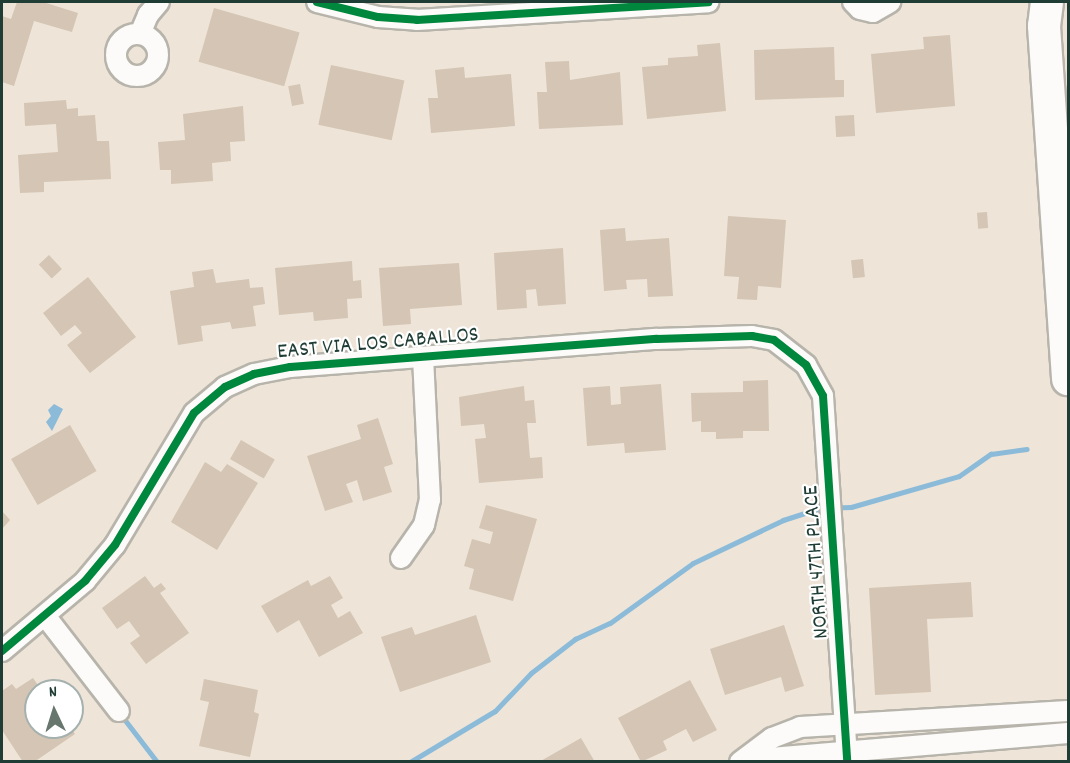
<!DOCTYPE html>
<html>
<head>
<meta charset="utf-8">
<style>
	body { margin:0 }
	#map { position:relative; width:1070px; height:763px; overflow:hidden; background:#eee4d8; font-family:Dekko,sans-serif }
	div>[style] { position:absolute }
	.water>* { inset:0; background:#8bbbd8 }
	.stream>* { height:5px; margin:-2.5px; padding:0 2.5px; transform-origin:2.5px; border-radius:2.5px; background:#8bbbd8 }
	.building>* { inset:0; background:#d4c5b4; transform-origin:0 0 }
	.roads { filter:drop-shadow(2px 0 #b7b4ab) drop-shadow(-2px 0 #b7b4ab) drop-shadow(0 2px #b7b4ab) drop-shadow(0 -2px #b7b4ab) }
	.minor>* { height:20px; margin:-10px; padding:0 10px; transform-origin:10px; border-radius:10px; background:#fcfbf9 }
	.minor>.ring { margin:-10px; padding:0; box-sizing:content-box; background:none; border:20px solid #fcfbf9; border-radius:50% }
	.primary>* { height:32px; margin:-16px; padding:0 16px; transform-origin:16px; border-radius:16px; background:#fcfbf9 }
	.cycleway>* { height:8px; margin:-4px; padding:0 4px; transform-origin:4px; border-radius:4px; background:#00873e }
	span { translate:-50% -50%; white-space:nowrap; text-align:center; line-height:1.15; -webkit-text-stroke:4.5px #fff; paint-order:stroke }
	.street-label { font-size:22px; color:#1f3d34 }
	.frame { position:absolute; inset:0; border:3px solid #1f3d34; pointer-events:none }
	.north { position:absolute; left:24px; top:679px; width:60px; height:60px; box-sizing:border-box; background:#fff; border:2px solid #a5b1ae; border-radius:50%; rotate:356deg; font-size:16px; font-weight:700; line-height:24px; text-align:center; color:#1f3d34 }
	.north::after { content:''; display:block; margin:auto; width:21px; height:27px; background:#67776d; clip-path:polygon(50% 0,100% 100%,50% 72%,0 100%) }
</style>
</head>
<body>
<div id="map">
	<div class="water">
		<div style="clip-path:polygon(54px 404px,63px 409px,52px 431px,46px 422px,51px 416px,48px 410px)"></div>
	</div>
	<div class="stream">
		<div style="left:121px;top:715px;width:59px;rotate:52.5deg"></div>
		<div style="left:410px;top:762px;width:99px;rotate:-31deg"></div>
		<div style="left:495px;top:711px;width:52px;rotate:-46.5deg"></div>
		<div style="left:531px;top:673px;width:56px;rotate:-37.7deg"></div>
		<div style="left:575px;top:639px;width:38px;rotate:-25deg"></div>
		<div style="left:610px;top:623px;width:102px;rotate:-35.9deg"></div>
		<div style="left:693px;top:563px;width:100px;rotate:-25.5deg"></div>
		<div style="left:783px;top:520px;width:38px;rotate:-18deg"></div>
		<div style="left:819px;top:508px;width:32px;rotate:-2deg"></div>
		<div style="left:851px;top:507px;width:112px;rotate:-16deg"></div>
		<div style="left:959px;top:476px;width:39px;rotate:-35deg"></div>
		<div style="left:991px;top:454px;width:36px;rotate:-8deg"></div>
	</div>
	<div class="building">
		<div style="clip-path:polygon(17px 2px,43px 2px,78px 13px,72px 32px,34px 21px,14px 86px,2px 82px,2px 16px,11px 19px)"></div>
		<div style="left:214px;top:8px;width:89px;height:56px;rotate:16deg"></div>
		<div style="clip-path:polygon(950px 35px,955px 106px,876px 113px,871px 54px,924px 49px,923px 37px)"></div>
		<div style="clip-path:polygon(720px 43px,726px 111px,647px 119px,642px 67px,668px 65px,668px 58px,698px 56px,697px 45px)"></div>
		<div style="clip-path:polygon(834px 47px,835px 80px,844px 80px,844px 97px,755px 100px,754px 50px)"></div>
		<div style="clip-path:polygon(569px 61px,570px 80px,620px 72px,623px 125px,539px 129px,537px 92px,547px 92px,545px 62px)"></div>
		<div style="left:331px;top:65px;width:75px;height:61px;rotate:12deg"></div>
		<div style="clip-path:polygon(464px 67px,465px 78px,511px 74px,515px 126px,431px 133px,428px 98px,438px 98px,435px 70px)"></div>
		<div style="left:300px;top:84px;width:20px;height:12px;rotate:79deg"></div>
		<div style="clip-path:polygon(66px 100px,67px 109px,78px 108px,78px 116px,95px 115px,97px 141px,109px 141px,111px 179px,44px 182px,44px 192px,20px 193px,18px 155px,58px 152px,56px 124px,25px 126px,24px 103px)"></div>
		<div style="clip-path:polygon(243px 106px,245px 141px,230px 142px,231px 161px,212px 163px,213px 181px,171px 184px,171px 170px,160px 170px,158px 142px,185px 140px,183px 114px)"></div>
		<div style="left:854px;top:115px;width:21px;height:19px;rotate:87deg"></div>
		<div style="left:987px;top:212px;width:16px;height:10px;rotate:86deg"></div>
		<div style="clip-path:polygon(728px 216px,786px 220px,781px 288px,758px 286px,757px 300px,737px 299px,739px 277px,724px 276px)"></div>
		<div style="clip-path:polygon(625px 228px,626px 241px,669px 238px,673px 296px,648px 297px,647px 279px,626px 280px,627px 289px,604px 291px,600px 230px)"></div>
		<div style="clip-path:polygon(563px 248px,566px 304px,538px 306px,536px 289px,526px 290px,527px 308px,497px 310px,494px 253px)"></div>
		<div style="left:49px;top:255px;width:19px;height:14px;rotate:47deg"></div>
		<div style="left:863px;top:259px;width:18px;height:12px;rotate:84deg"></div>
		<div style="clip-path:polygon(352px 261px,353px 281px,361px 280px,362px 298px,347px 299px,348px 318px,314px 321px,313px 312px,279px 315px,275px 268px)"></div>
		<div style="clip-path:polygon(459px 263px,462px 305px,410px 309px,411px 324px,383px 326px,379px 268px)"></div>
		<div style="clip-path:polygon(213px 269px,216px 283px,249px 279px,250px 288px,263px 287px,265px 304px,253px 306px,256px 326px,232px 329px,230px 322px,201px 326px,203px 341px,178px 345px,170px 291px,194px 287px,192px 272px)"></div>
		<div style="clip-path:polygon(88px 277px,136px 337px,90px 373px,67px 345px,82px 333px,75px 325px,61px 336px,43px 313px)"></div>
		<div style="clip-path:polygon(768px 380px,769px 431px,743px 431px,743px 438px,716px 439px,716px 432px,701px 432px,701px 421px,692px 422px,691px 393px,743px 392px,743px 381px)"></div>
		<div style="clip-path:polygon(661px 384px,666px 450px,625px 453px,624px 443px,587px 446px,583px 388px,610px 386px,611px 405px,621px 404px,620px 387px)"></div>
		<div style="clip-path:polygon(524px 386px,525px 401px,534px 400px,536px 423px,527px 423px,530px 458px,542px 457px,543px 478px,479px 483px,475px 439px,486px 438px,484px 424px,461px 426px,459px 397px)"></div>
		<div style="clip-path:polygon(378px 418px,393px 464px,384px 467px,392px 492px,363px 501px,357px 480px,346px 484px,353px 502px,325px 511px,307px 456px,361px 439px,357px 425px)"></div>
		<div style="left:70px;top:425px;width:53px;height:68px;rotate:60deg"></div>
		<div style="left:241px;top:440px;width:39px;height:22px;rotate:30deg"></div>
		<div style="clip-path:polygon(205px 462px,221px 472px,227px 464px,258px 483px,217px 550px,171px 522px)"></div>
		<div style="clip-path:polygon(486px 505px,537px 519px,513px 601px,469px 589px,474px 569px,464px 566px,472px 539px,490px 544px,493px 532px,479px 528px)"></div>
		<div style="clip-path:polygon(2px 511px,10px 520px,2px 529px)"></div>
		<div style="clip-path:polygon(145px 576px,154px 588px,161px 583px,166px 589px,160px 593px,189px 633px,146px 664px,130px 643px,140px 636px,129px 621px,117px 629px,102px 608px)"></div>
		<div style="clip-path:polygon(330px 576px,343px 598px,331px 605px,338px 618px,350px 611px,363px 633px,319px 657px,299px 620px,277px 633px,261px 606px,308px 580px,311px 586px)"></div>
		<div style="clip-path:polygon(971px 582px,973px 617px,927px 619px,931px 692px,875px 695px,869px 588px)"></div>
		<div style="clip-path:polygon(476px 615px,491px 662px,400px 692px,381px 637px,412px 627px,415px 635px)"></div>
		<div style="clip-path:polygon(784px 625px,804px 686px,785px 692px,781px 677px,725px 695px,710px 649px)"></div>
		<div style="clip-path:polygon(33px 678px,42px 691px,36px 691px,36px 727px,70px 727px,75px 734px,34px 762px,23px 762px,2px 730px,2px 691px,12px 684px,16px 689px)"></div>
		<div style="clip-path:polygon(204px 679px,258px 690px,254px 712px,259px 714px,250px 757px,199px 746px,209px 702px,200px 700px)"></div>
		<div style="clip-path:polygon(690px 680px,717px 730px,693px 742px,686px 729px,663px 741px,667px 750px,641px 762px,618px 718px)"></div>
		<div style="clip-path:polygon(581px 738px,595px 762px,539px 762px)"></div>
	</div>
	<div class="roads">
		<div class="minor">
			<div style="left:317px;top:2px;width:63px;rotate:13.8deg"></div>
			<div style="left:378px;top:17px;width:39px;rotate:4deg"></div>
			<div style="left:417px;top:20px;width:292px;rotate:-3.5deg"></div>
			<div style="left:853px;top:2px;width:10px;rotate:45deg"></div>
			<div style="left:860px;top:9px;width:13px;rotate:13deg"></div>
			<div style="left:873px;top:12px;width:20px;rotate:-30deg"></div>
			<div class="ring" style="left:116px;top:34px;width:22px;height:22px"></div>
			<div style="left:140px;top:34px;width:21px;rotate:-67deg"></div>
			<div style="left:148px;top:15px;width:17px;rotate:-50deg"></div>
			<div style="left:401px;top:558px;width:40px;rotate:-55.1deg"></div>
			<div style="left:424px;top:525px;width:26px;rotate:-77deg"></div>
			<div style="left:430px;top:500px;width:143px;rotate:-92.8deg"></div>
			<div style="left:46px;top:617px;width:119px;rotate:52.2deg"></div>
			<div style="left:2px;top:651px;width:109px;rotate:-40.1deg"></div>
			<div style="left:85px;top:581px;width:47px;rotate:-50.2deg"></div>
			<div style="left:115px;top:545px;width:154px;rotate:-59.1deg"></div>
			<div style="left:194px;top:413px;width:40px;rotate:-40deg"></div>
			<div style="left:225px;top:387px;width:32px;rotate:-24deg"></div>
			<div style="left:254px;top:374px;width:37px;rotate:-11deg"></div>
			<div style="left:290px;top:367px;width:368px;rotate:-4.4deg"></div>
			<div style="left:657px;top:339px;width:95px;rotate:-1.8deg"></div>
			<div style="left:752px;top:336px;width:22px;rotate:10deg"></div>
			<div style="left:774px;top:340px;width:41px;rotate:38deg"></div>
			<div style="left:806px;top:365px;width:35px;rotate:61deg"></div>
			<div style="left:823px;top:396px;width:367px;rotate:86.2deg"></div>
			<div style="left:747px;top:760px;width:322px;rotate:-4.8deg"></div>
			<div style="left:740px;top:762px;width:40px;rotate:-37deg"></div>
			<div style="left:772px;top:738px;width:30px;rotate:-21deg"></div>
			<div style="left:800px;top:727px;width:268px;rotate:-3.4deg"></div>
		</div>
		<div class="primary">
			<div style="left:1047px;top:2px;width:24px;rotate:97deg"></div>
			<div style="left:1044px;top:26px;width:354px;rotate:86.1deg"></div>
		</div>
	</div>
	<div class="cycleway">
		<div style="left:317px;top:2px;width:63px;rotate:13.8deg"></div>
		<div style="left:378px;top:17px;width:39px;rotate:4deg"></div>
		<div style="left:417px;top:20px;width:292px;rotate:-3.5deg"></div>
		<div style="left:2px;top:651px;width:109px;rotate:-40.1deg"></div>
		<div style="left:85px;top:581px;width:47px;rotate:-50.2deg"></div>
		<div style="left:115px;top:545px;width:154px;rotate:-59.1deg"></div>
		<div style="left:194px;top:413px;width:40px;rotate:-40deg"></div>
		<div style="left:225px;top:387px;width:32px;rotate:-24deg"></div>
		<div style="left:254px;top:374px;width:37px;rotate:-11deg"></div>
		<div style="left:290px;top:367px;width:368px;rotate:-4.4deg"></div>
		<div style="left:657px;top:339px;width:95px;rotate:-1.8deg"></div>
		<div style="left:752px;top:336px;width:22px;rotate:10deg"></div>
		<div style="left:774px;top:340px;width:41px;rotate:38deg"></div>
		<div style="left:806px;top:365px;width:35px;rotate:61deg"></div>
		<div style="left:823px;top:396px;width:367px;rotate:86.2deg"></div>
	</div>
	<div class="street-label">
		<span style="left:378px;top:344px;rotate:-5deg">EAST VIA LOS CABALLOS</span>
		<span style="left:817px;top:562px;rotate:-94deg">NORTH 47TH PLACE</span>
	</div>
	<div class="frame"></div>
	<div class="north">N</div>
</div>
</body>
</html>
